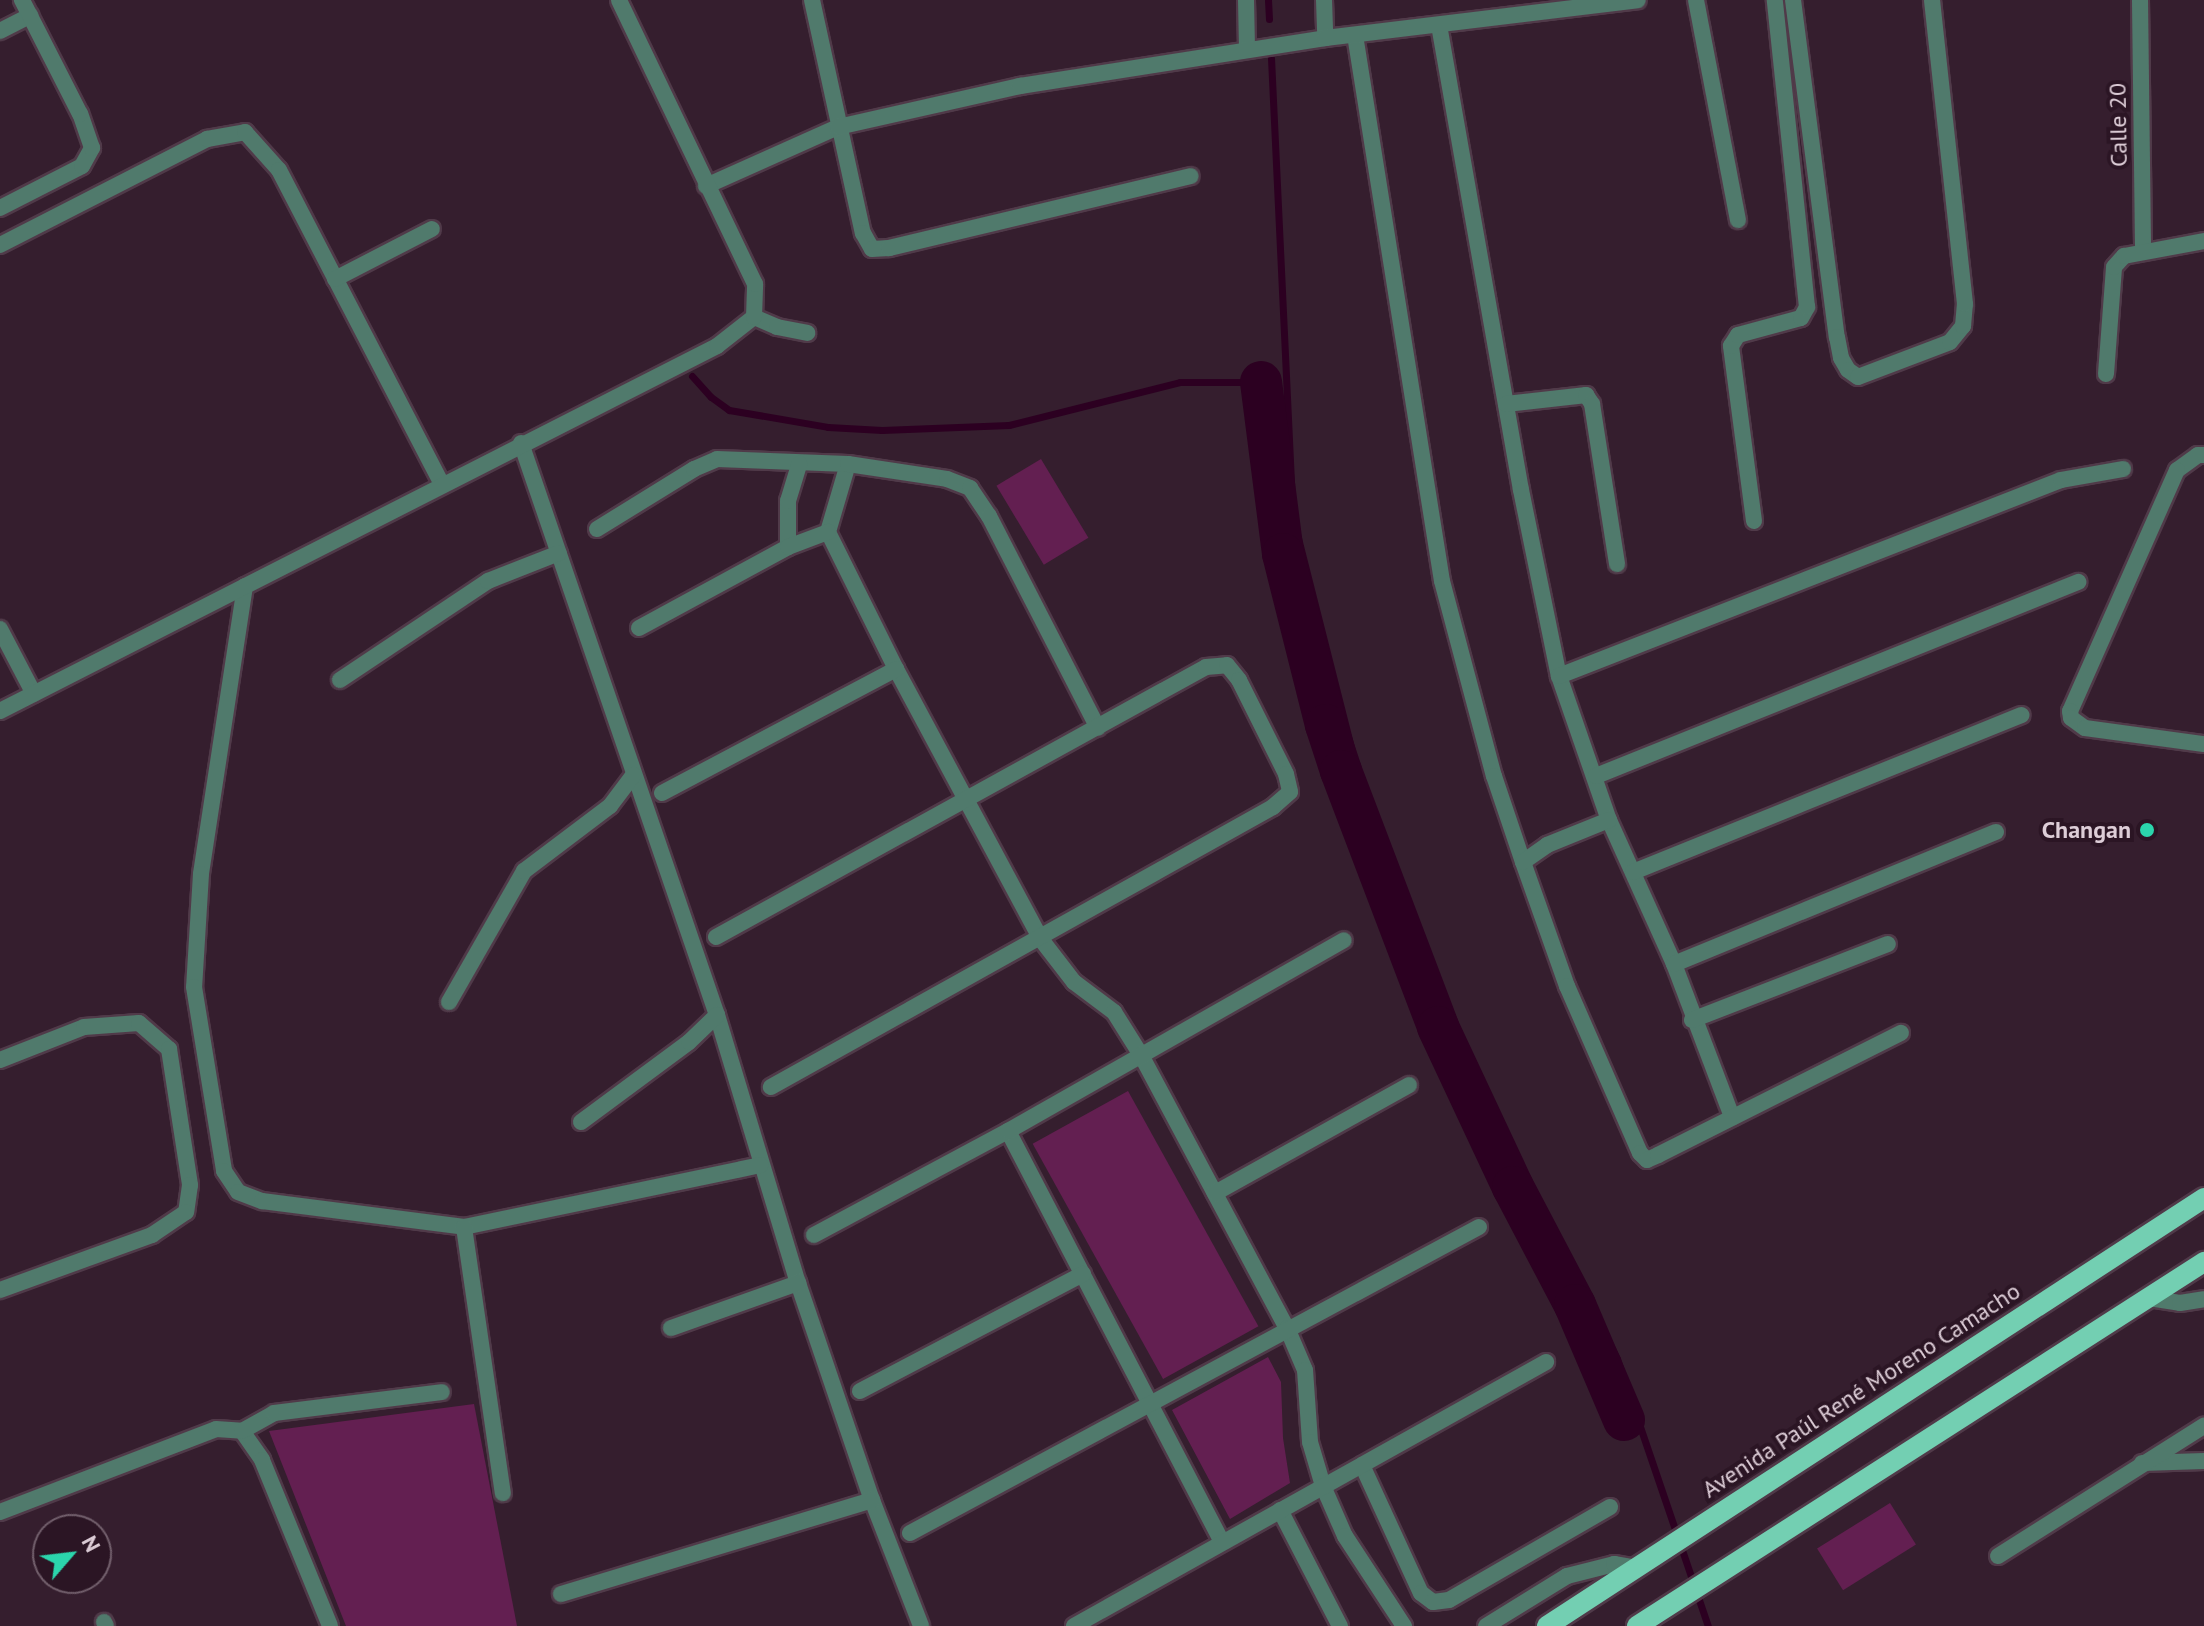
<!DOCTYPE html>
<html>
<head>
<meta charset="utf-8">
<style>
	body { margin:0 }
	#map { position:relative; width:2204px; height:1626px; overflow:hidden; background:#351e2e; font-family:"PT Sans",sans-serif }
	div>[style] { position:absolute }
	.green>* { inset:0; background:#631f51; transform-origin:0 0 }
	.stream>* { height:7px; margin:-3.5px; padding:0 3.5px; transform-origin:3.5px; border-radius:3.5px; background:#2c0021 }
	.river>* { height:42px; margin:-21px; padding:0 21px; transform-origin:21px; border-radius:21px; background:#2c0021 }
	.roads { filter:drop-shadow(2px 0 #503a49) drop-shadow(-2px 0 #503a49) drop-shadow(0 2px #503a49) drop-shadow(0 -2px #503a49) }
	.street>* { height:16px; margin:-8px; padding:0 8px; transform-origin:8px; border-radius:8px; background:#507a6c }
	.primary>* { height:20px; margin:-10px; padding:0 10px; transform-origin:10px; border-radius:10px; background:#73cfb2 }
	.dots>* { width:22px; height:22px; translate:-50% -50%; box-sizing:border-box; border:4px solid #2b1524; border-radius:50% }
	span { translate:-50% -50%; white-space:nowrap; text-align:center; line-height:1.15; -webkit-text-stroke:8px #2b1524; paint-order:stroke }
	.street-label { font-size:24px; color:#ddcdd7 }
	.poi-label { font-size:24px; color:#ddcdd7; font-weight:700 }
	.right { translate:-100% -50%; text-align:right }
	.north { position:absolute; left:32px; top:1514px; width:80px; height:80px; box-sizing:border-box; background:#2b1524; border:2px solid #725f6c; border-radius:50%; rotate:62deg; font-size:22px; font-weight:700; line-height:32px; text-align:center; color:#ddcdd7 }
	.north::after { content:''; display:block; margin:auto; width:28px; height:36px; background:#2bd5ac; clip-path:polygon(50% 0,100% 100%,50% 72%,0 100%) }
</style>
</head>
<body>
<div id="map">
	<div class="green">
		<div style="left:1041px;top:459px;width:92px;height:52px;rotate:59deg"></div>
		<div style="left:1128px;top:1091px;width:269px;height:109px;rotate:61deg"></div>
		<div style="clip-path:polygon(1268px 1357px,1281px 1382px,1283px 1438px,1290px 1483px,1230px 1519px,1172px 1410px)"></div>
		<div style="clip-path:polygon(474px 1404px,517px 1626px,346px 1626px,269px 1431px)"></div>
		<div style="left:1890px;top:1503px;width:49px;height:86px;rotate:58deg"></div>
	</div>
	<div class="stream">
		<div style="left:1268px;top:0;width:19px;rotate:87deg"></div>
		<div style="left:1271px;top:58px;width:461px;rotate:87.3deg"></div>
		<div style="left:1293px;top:518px;width:302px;rotate:75.8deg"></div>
		<div style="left:1367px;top:811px;width:230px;rotate:68.8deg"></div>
		<div style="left:1450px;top:1025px;width:373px;rotate:63.4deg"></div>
		<div style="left:1617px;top:1359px;width:282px;rotate:71.2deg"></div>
		<div style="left:692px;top:376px;width:28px;rotate:48deg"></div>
		<div style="left:711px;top:397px;width:22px;rotate:36deg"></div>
		<div style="left:729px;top:410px;width:100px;rotate:9.7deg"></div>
		<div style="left:828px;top:427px;width:54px;rotate:3.2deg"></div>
		<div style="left:882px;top:430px;width:127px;rotate:-2.3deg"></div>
		<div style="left:1009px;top:425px;width:176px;rotate:-14.1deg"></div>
		<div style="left:1180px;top:382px;width:81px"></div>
	</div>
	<div class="river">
		<div style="left:1261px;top:382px;width:173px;rotate:82.7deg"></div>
		<div style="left:1283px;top:554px;width:176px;rotate:75.9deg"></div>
		<div style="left:1326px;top:725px;width:48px;rotate:71.9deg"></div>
		<div style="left:1341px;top:771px;width:274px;rotate:69.2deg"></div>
		<div style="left:1438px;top:1027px;width:177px;rotate:64.9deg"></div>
		<div style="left:1513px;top:1187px;width:133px;rotate:62.3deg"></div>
		<div style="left:1575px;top:1305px;width:125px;rotate:66.9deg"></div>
	</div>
	<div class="roads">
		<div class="street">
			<div style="left:812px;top:0;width:239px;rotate:77.7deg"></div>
			<div style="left:863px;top:233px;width:18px;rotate:61deg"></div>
			<div style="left:872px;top:249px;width:17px;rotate:-3deg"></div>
			<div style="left:889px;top:248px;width:310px;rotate:-13.4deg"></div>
			<div style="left:1246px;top:0;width:49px;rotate:88.8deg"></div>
			<div style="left:1324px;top:0;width:38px;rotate:88deg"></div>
			<div style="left:1696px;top:0;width:224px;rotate:79.2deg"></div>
			<div style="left:1793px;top:0;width:340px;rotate:82.6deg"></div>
			<div style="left:1837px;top:337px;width:21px;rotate:79deg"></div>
			<div style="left:1841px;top:358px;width:14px;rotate:60deg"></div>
			<div style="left:1848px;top:370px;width:12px;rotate:35deg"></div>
			<div style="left:1858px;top:377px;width:98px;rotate:-20.8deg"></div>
			<div style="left:1950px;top:342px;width:21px;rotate:-51deg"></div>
			<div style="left:1963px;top:326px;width:22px;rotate:-85deg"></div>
			<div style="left:1965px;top:304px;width:306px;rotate:-96.2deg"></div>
			<div style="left:2140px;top:0;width:250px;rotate:89.3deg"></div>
			<div style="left:1439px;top:25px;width:472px;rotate:80deg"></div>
			<div style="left:1521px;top:490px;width:190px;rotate:78.5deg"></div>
			<div style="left:1559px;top:676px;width:152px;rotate:70.9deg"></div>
			<div style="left:1609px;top:820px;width:158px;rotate:65.7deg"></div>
			<div style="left:1674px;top:964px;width:164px;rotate:69.2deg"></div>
			<div style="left:0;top:31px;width:34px;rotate:-27deg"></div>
			<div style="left:1355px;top:35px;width:553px;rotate:80.95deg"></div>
			<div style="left:1442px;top:581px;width:202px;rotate:75.1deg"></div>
			<div style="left:1494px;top:776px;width:91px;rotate:71.4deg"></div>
			<div style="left:1523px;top:862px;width:132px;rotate:70.5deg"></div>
			<div style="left:1567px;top:986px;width:182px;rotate:66.4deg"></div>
			<div style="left:1640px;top:1153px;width:10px;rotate:45deg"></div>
			<div style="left:1647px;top:1160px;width:12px;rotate:-24deg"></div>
			<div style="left:1658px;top:1155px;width:272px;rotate:-26.7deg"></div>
			<div style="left:706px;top:186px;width:145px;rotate:-24.1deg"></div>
			<div style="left:838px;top:127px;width:187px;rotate:-12.7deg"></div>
			<div style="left:1020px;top:86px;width:309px;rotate:-8.9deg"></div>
			<div style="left:1325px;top:38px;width:315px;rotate:-6.9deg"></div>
			<div style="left:0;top:208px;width:92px;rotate:-27.1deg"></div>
			<div style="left:82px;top:166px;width:21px;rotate:-61deg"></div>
			<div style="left:92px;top:148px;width:36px;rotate:-109deg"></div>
			<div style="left:80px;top:114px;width:128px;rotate:-117deg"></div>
			<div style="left:0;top:245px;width:233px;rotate:-27.1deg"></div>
			<div style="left:207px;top:139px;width:39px;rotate:-10deg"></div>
			<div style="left:245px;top:132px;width:51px;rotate:48.2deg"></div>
			<div style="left:279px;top:170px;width:355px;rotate:62.6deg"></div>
			<div style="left:335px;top:279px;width:109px;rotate:-27.3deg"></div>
			<div style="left:754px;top:317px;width:25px;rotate:23deg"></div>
			<div style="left:777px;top:327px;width:31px;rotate:11deg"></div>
			<div style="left:2106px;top:374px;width:107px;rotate:-85.7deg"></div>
			<div style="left:2114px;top:267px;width:15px;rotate:-48deg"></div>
			<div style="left:2124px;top:256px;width:81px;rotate:-10.6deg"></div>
			<div style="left:1506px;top:404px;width:81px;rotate:-6.4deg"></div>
			<div style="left:1586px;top:395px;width:11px;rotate:56deg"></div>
			<div style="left:1592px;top:404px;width:162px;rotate:81.1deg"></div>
			<div style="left:521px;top:443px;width:605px;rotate:71.09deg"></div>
			<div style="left:717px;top:1015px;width:280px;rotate:73.2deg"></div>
			<div style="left:798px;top:1283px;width:229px;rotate:71.2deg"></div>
			<div style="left:872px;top:1500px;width:135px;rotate:68.7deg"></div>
			<div style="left:2204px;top:455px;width:6px;rotate:180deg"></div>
			<div style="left:2198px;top:455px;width:26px;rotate:144deg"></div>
			<div style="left:2177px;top:470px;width:264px;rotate:113.9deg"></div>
			<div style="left:2070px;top:711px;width:7px;rotate:82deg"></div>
			<div style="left:2071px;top:718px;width:17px;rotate:36deg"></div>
			<div style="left:2085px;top:728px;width:120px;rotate:7.7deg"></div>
			<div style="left:848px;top:464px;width:71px;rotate:106.4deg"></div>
			<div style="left:828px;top:532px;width:153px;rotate:63.6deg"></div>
			<div style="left:896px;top:669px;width:305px;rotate:61.8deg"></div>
			<div style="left:1040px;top:938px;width:56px;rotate:52.3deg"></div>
			<div style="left:1074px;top:982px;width:50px;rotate:36.9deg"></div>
			<div style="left:1114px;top:1012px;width:51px;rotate:57.9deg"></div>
			<div style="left:1141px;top:1055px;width:310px;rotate:61.9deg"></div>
			<div style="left:1287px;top:1328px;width:46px;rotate:66.8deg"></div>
			<div style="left:1305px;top:1370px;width:72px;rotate:86deg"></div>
			<div style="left:1310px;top:1442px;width:46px;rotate:73.5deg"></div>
			<div style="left:1323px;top:1486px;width:55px;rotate:66.3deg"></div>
			<div style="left:1345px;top:1536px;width:108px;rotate:56.8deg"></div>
			<div style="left:1754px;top:521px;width:177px;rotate:-97.5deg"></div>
			<div style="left:1731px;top:346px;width:13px;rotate:-58deg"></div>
			<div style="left:1738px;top:335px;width:65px;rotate:-15.1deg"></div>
			<div style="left:1801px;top:318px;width:13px;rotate:-61deg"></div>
			<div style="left:1807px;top:307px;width:309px;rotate:-96deg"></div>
			<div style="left:597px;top:529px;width:114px;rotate:-31.7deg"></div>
			<div style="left:694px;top:469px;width:25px;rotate:-23deg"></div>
			<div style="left:717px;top:459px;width:131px;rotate:2.2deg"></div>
			<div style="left:848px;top:464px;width:100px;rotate:8.6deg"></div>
			<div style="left:947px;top:479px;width:25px;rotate:21deg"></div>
			<div style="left:970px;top:488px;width:34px;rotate:56deg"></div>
			<div style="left:989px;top:516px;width:238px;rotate:62.8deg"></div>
			<div style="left:788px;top:547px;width:46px;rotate:-90deg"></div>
			<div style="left:788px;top:501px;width:39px;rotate:-73deg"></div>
			<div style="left:245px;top:586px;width:291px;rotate:98.7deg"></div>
			<div style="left:201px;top:874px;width:113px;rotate:93.5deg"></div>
			<div style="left:194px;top:987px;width:186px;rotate:80.7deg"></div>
			<div style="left:224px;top:1171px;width:25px;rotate:56deg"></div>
			<div style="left:238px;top:1192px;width:26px;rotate:21deg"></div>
			<div style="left:262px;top:1201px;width:204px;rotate:7.3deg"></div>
			<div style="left:464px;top:1227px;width:303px;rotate:-11.8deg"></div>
			<div style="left:639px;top:628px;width:170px;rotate:-28.5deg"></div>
			<div style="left:788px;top:547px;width:43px;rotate:-20.6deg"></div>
			<div style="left:0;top:629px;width:73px;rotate:62.4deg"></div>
			<div style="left:1559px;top:676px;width:539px;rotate:-21.33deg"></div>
			<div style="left:2061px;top:480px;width:63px;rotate:-10.1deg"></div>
			<div style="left:340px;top:680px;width:178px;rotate:-33.8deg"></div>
			<div style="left:488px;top:581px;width:76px;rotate:-21.5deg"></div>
			<div style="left:0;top:711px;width:805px;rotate:-26.98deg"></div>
			<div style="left:717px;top:346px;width:47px;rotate:-38.1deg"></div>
			<div style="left:754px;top:317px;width:33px;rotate:-88deg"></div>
			<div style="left:755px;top:284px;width:315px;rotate:-115.6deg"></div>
			<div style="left:1596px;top:776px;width:520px;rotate:-21.92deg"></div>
			<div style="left:662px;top:793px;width:265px;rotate:-27.9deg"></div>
			<div style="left:1523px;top:862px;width:29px;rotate:-35deg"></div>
			<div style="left:1547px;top:845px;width:67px;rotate:-22deg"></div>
			<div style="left:1633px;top:872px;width:419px;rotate:-22deg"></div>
			<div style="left:716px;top:937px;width:559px;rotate:-28.86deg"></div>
			<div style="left:1206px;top:667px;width:21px;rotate:-5deg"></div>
			<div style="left:1227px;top:665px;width:19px;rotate:51deg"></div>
			<div style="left:1239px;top:680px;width:105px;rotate:63.4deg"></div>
			<div style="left:1286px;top:774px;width:18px;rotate:77deg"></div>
			<div style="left:1290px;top:792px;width:23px;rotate:139deg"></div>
			<div style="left:1273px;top:807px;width:575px;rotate:150.85deg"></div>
			<div style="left:1674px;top:964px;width:348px;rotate:-22.3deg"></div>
			<div style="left:449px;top:1002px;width:151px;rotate:-60.2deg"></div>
			<div style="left:524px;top:871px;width:108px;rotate:-37.1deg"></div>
			<div style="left:610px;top:806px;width:39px;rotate:-53deg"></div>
			<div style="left:1692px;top:1020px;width:210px;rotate:-21.2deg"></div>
			<div style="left:0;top:1060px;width:90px;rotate:-21.4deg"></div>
			<div style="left:84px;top:1027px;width:55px;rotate:-4.2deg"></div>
			<div style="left:139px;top:1023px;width:40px;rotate:41deg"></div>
			<div style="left:169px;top:1049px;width:138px;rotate:81.2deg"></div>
			<div style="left:190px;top:1185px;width:27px;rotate:98deg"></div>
			<div style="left:186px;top:1212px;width:41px;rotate:145.9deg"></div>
			<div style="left:152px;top:1235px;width:162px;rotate:160.1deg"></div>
			<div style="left:581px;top:1122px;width:134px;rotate:-36.5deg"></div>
			<div style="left:689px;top:1042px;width:39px;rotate:-44deg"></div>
			<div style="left:1008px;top:1131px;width:462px;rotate:62.5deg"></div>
			<div style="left:1215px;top:1193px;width:222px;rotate:-29.1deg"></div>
			<div style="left:464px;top:1227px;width:269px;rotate:81.7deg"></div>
			<div style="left:814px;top:1235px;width:220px;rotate:-28.2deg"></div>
			<div style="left:1008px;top:1131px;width:386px;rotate:-29.6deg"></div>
			<div style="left:2149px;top:1298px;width:31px;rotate:9deg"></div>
			<div style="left:2180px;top:1303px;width:24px;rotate:-9deg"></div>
			<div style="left:671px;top:1328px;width:135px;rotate:-19.5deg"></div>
			<div style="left:860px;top:1391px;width:252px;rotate:-27.7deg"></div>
			<div style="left:242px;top:1431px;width:35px;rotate:55deg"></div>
			<div style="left:262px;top:1460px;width:179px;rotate:67.7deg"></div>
			<div style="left:2142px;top:1463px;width:62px;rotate:-1.8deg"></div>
			<div style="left:1362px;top:1465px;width:141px;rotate:65.3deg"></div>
			<div style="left:1421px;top:1593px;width:15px;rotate:37deg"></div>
			<div style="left:1433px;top:1602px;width:16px;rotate:-7deg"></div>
			<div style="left:1449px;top:1600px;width:186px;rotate:-30deg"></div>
			<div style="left:1280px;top:1510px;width:131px;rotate:62.7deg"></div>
			<div style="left:0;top:1512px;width:231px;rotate:-21deg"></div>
			<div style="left:216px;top:1429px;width:26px;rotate:4deg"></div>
			<div style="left:242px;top:1431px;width:37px;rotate:-29deg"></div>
			<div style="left:274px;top:1413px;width:169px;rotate:-7.1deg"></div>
			<div style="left:910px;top:1533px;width:646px;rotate:-28.27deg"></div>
			<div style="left:1998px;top:1556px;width:244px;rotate:-32.3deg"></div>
			<div style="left:561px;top:1594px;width:325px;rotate:-16.8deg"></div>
			<div style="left:104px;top:1622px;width:4px;rotate:63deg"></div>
			<div style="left:1074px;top:1626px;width:541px;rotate:-29.22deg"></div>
			<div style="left:1486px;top:1626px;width:95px;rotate:-31.7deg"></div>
			<div style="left:1567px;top:1576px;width:49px;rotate:-14.3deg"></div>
			<div style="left:1614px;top:1564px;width:23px;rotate:10deg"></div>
		</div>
		<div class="primary">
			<div style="left:1547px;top:1626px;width:784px;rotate:-33.08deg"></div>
			<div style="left:1637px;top:1626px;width:674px;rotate:-32.7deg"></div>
		</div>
	</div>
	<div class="dots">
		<div style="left:2147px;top:830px;background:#2bd5ac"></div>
	</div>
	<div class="street-label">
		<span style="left:2118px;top:125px;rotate:-91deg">Calle 20</span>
		<span style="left:1861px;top:1390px;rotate:-33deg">Avenida Paúl René Moreno Camacho</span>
	</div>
	<div class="poi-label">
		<span class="right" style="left:2131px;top:830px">Changan</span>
	</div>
	<div class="north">N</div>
</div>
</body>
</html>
